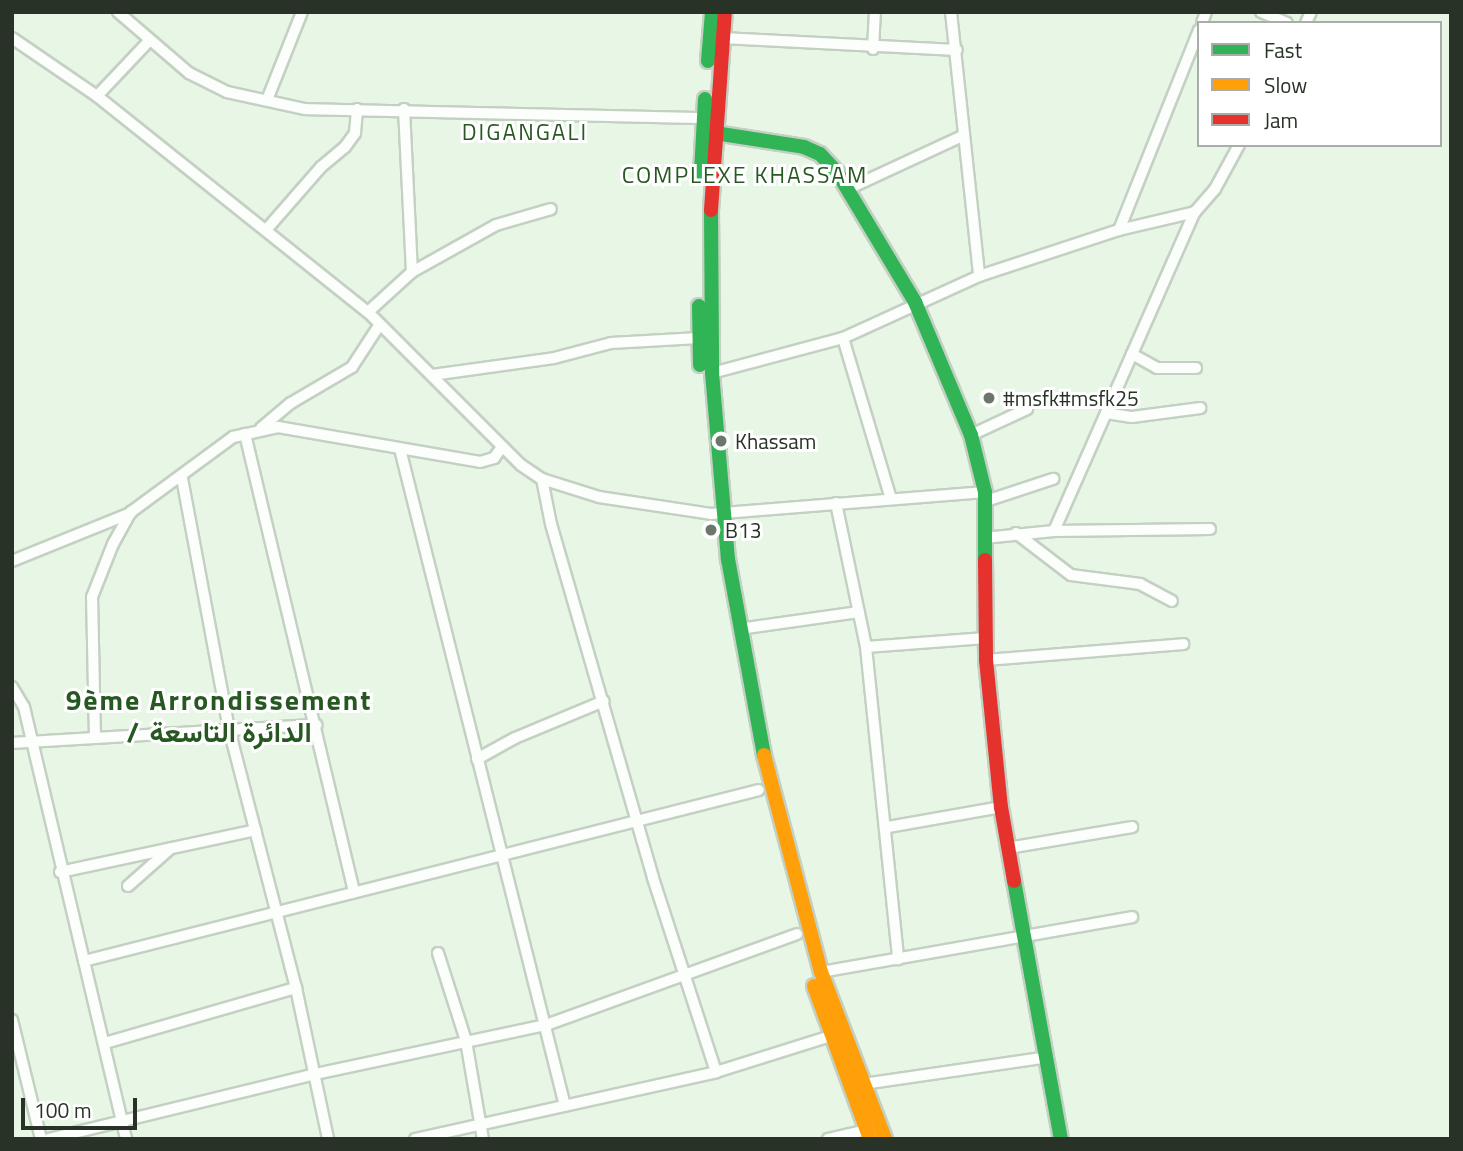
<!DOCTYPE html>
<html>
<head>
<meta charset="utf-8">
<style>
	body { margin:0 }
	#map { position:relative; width:1463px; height:1151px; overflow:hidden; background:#e7f6e5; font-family:"Titillium Web",Vazirmatn,sans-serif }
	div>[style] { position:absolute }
	.roads { filter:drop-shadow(2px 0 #c4d0c3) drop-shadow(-2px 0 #c4d0c3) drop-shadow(0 2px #c4d0c3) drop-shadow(0 -2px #c4d0c3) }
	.street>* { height:10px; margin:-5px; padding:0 5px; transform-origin:5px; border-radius:5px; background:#fbfefb }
	.fast>* { height:14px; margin:-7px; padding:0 7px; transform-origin:7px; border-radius:7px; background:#30b455 }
	.slow>* { height:14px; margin:-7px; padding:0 7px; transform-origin:7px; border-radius:7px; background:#ff9f0a }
	.jam>* { height:14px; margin:-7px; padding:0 7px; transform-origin:7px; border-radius:7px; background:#e5322d }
	.dots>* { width:19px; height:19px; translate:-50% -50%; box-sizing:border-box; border:4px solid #fff; border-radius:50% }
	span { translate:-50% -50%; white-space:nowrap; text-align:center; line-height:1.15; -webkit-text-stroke:6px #fff; paint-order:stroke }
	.poi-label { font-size:21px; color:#283227 }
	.left { translate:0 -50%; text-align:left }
	.neighbourhood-label { font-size:23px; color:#275822; letter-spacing:2px }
	.district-label { font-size:28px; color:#275822; font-weight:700; letter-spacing:2px }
	.frame { position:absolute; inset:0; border:14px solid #283227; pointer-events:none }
	.legend { position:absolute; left:1197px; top:21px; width:245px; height:126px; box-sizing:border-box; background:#fff; border:2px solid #a9ada9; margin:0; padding:9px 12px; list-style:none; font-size:21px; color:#283227 }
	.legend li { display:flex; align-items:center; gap:14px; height:35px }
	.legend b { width:35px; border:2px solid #a9ada9 }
	.scale { position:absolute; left:21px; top:1098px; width:116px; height:32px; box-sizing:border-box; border:4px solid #283227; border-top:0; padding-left:9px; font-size:21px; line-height:24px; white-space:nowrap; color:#283227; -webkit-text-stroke:5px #fff; paint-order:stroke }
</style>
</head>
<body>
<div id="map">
	<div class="roads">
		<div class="street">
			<div style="left:118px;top:12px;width:94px;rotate:40.7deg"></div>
			<div style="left:189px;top:73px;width:42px;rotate:26.6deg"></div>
			<div style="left:227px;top:92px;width:80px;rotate:12.3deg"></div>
			<div style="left:305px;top:109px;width:398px;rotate:1.3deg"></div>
			<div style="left:951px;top:12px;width:265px;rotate:83.9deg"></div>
			<div style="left:1261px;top:12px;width:28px;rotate:23deg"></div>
			<div style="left:1202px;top:23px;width:12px;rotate:-70deg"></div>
			<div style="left:1306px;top:23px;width:12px;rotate:-66deg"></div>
			<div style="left:12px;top:38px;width:103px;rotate:34.3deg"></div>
			<div style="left:97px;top:96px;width:347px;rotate:38.6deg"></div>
			<div style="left:368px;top:312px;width:216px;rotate:45deg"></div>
			<div style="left:521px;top:465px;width:25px;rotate:34deg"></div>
			<div style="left:542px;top:479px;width:60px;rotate:17.5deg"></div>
			<div style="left:599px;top:497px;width:113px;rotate:8.6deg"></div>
			<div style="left:711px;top:514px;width:275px;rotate:-4.6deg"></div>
			<div style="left:722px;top:38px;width:235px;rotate:2.9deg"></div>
			<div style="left:873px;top:49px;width:37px;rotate:-87deg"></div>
			<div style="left:97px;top:96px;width:76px;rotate:-46.6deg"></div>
			<div style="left:267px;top:100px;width:95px;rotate:-68.3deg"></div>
			<div style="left:404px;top:109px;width:163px;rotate:87.2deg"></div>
			<div style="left:848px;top:189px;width:126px;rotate:-24.9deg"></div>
			<div style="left:266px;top:230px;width:84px;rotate:-48.9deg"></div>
			<div style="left:321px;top:167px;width:31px;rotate:-40deg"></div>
			<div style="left:345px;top:147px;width:17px;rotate:-54deg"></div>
			<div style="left:355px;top:133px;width:24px;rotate:-85deg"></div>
			<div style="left:1119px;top:230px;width:215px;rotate:-68.2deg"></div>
			<div style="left:368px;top:312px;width:59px;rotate:-42.3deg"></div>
			<div style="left:412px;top:272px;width:96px;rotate:-29.2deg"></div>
			<div style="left:496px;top:225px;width:57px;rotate:-16.2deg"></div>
			<div style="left:843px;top:338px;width:168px;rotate:73.4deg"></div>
			<div style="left:1132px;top:354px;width:29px;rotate:29deg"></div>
			<div style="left:1157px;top:368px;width:39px"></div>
			<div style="left:712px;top:373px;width:136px;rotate:-15deg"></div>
			<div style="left:843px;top:338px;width:149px;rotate:-24.5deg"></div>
			<div style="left:979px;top:276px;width:147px;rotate:-18.2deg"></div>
			<div style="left:1119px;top:230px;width:78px;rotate:-13.3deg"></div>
			<div style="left:1195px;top:212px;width:30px;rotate:-49deg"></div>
			<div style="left:1215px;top:189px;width:50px;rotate:-61.4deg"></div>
			<div style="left:432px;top:375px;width:123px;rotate:-7.9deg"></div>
			<div style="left:554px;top:358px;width:59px;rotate:-14.7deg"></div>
			<div style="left:611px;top:343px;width:88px;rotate:-3.3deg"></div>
			<div style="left:1106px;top:413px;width:26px;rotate:9deg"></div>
			<div style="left:1132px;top:417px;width:69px;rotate:-7.5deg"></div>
			<div style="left:261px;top:428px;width:39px;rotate:-40deg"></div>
			<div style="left:291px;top:403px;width:71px;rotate:-30.5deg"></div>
			<div style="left:352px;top:367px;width:51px;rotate:-56.9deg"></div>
			<div style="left:245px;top:434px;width:471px;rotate:76.6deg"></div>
			<div style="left:971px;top:435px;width:62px;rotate:-24.9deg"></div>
			<div style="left:400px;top:449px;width:677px;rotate:75.9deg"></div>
			<div style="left:182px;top:478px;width:255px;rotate:79.4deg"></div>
			<div style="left:229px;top:729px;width:268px;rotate:75.5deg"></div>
			<div style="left:296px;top:988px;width:154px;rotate:78deg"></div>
			<div style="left:542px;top:479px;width:46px;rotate:78.7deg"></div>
			<div style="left:551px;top:524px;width:368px;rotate:73.9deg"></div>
			<div style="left:653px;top:878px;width:204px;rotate:72deg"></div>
			<div style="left:986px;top:501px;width:71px;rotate:-18.2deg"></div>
			<div style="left:836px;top:503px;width:147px;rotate:78.2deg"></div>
			<div style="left:866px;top:647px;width:314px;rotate:84.1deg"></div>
			<div style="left:1054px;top:531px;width:349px;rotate:-66.2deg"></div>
			<div style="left:1016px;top:533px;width:69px;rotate:37.4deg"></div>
			<div style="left:1071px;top:575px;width:70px;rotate:7.4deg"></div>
			<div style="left:1140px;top:584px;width:36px;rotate:28deg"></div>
			<div style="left:984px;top:538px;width:70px;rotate:-5.7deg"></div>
			<div style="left:1054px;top:531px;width:156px;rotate:-0.7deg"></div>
			<div style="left:12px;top:561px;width:128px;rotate:-22deg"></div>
			<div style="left:739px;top:629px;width:121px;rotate:-8.1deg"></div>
			<div style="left:866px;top:647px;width:120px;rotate:-4.3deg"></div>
			<div style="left:986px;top:660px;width:198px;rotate:-4.6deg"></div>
			<div style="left:12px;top:687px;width:23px;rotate:59deg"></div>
			<div style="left:24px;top:707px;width:444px;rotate:76.7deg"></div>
			<div style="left:95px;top:738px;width:141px;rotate:-91.2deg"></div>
			<div style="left:92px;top:597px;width:57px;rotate:-68.4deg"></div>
			<div style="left:113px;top:544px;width:37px;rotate:-61deg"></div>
			<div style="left:131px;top:512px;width:127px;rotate:-36.3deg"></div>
			<div style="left:233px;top:437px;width:46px;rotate:-12.5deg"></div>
			<div style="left:278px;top:427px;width:205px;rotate:9.8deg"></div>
			<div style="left:480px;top:462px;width:15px;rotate:-16deg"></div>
			<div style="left:494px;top:458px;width:14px;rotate:-54deg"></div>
			<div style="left:12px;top:743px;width:305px;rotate:-3.4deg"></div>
			<div style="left:477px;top:759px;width:43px;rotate:-28.9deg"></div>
			<div style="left:515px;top:738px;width:96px;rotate:-22.6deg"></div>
			<div style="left:888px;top:827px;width:115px;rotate:-10deg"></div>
			<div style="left:1008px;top:848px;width:126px;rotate:-9.6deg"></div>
			<div style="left:60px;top:872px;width:200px;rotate:-12.1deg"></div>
			<div style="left:128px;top:886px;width:57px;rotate:-41.5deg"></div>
			<div style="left:438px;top:953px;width:92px;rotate:72.3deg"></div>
			<div style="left:466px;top:1041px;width:99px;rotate:80.2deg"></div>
			<div style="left:84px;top:961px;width:696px;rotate:-14.22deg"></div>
			<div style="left:821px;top:972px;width:316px;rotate:-10deg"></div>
			<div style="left:12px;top:1020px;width:122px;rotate:76.3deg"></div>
			<div style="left:105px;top:1043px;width:199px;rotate:-16.1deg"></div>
			<div style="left:863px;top:1084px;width:186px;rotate:-8.3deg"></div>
			<div style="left:49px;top:1139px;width:274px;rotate:-13.7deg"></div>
			<div style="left:315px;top:1074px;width:236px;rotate:-12deg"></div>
			<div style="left:546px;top:1025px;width:267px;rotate:-19.9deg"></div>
			<div style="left:415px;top:1139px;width:308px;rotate:-12.5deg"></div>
			<div style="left:716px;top:1072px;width:121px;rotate:-17.4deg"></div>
			<div style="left:828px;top:1139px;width:39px;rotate:-13deg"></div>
		</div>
		<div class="fast">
			<div style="left:708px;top:61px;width:49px;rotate:-85.3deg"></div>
			<div style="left:715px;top:133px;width:90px;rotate:8.9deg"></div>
			<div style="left:804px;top:147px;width:17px;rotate:24deg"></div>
			<div style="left:820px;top:154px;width:25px;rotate:47deg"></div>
			<div style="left:837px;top:172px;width:152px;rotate:59deg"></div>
			<div style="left:915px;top:302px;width:144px;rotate:67.2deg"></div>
			<div style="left:971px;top:435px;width:59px;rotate:76.2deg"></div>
			<div style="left:985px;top:492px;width:68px;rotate:90deg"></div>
			<div style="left:701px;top:173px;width:74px;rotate:-86.9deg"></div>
			<div style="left:711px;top:210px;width:163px;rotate:89.6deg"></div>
			<div style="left:712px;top:373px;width:187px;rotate:85.1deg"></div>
			<div style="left:728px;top:559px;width:199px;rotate:79.6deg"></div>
			<div style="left:699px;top:306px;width:59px;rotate:89deg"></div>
			<div style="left:1014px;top:881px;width:262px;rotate:79.7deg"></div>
		</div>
		<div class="slow">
			<div style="left:764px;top:755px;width:224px;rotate:75.3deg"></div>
			<div style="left:821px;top:972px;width:179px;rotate:69deg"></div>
			<div style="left:814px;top:986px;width:163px;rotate:69.9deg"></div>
		</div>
		<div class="jam">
			<div style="left:711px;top:210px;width:198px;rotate:-86deg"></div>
			<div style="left:985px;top:560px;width:100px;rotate:89.4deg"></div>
			<div style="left:986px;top:660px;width:148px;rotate:84.2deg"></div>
			<div style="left:1001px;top:807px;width:75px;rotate:80deg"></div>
		</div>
	</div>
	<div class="dots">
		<div style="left:989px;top:398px;background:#6b776a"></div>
		<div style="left:721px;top:441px;background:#6b776a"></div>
		<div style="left:711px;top:530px;background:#6b776a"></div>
	</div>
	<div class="poi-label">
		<span class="left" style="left:1003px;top:398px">#msfk#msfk25</span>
		<span class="left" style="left:735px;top:441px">Khassam</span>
		<span class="left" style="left:725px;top:530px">B13</span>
	</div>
	<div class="neighbourhood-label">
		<span style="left:525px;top:132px">DIGANGALI</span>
		<span style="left:745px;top:175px">COMPLEXE KHASSAM</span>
	</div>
	<div class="district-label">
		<span style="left:219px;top:716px">9ème Arrondissement<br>/ الدائرة التاسعة</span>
	</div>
	<div class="frame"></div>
	<ul class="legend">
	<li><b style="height:9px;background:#30b455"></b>Fast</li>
	<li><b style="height:9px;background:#ff9f0a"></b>Slow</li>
	<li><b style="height:9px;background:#e5322d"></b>Jam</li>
	</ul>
	<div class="scale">100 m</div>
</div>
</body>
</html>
